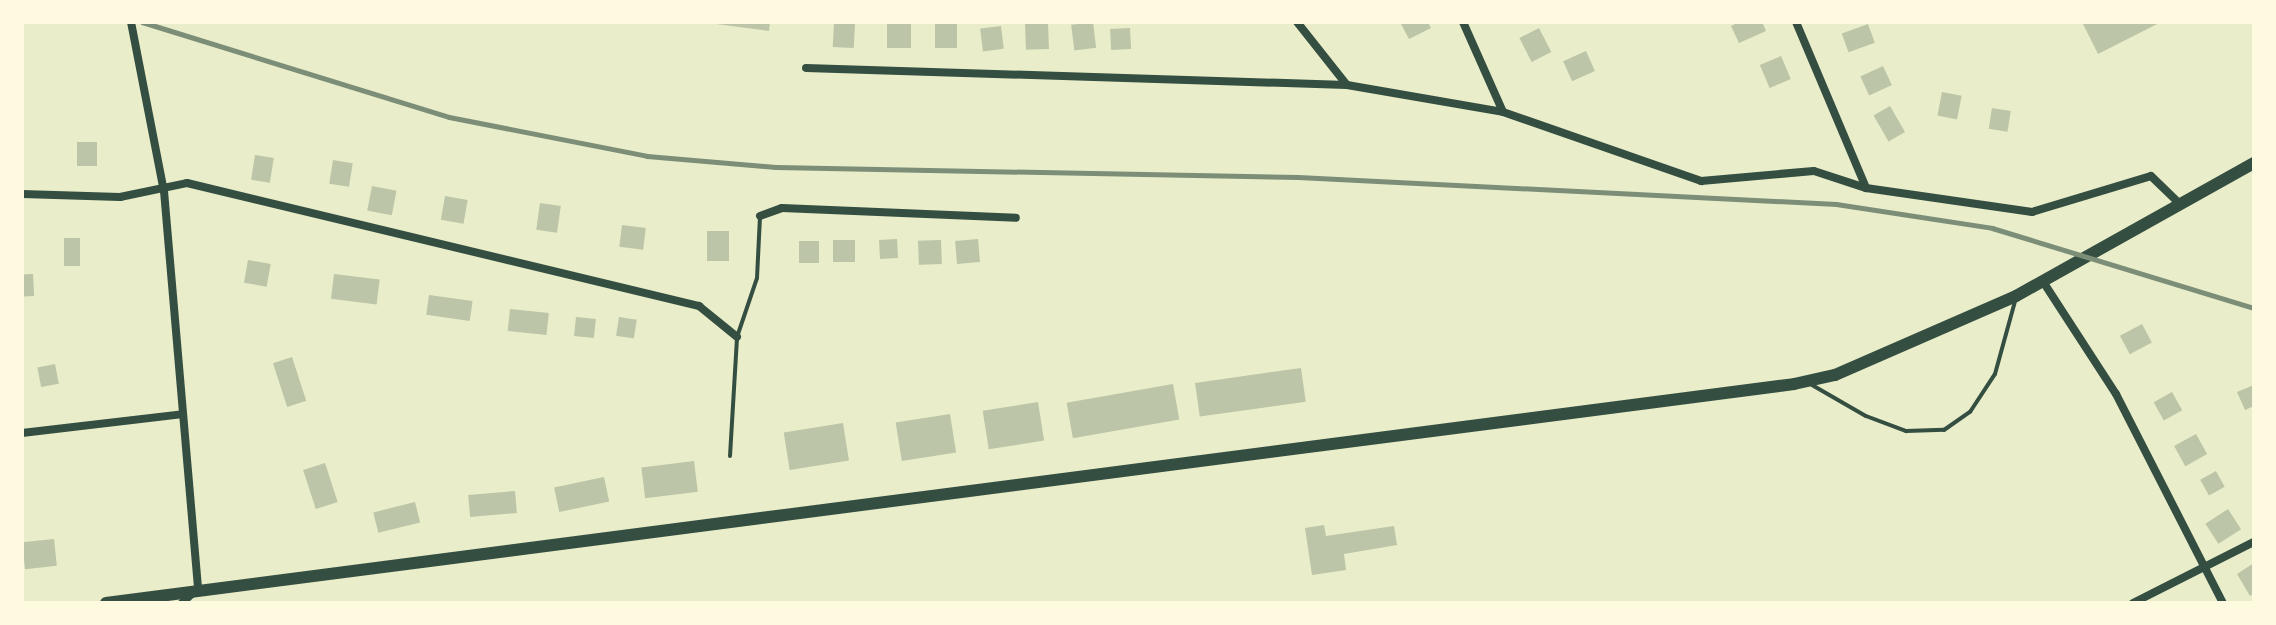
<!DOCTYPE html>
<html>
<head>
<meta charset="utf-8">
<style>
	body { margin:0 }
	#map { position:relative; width:2276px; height:625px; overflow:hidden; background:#e9edc9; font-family:"PT Sans Narrow",sans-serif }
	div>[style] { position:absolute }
	.building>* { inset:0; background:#bcc5a7; transform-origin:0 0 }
	.service>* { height:4px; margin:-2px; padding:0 2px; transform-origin:2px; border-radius:2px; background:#344e41 }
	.minor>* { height:8px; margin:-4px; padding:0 4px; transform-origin:4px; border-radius:4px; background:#344e41 }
	.secondary>* { height:12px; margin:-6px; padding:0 6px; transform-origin:6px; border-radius:6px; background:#344e41 }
	.rail>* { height:5px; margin:-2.5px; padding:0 2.5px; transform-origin:2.5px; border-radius:2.5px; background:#7c8e77 }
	span { translate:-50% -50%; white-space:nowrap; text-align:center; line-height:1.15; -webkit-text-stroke:8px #fefae0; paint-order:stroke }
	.frame { position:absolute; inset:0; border:24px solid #fefae0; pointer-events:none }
</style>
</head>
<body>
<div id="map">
	<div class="building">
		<div style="clip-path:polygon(701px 22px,770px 22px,769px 31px)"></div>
		<div style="left:887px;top:22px;width:24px;height:26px"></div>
		<div style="left:935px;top:22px;width:22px;height:26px"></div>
		<div style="left:1048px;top:22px;width:27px;height:23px;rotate:88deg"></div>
		<div style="left:1093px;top:22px;width:26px;height:22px;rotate:83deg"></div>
		<div style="clip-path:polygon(1400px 22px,1428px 22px,1431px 28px,1409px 39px)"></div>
		<div style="clip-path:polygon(1739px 22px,1762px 22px,1766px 31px,1739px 43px,1731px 26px)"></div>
		<div style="clip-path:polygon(2082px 22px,2161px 22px,2098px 54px)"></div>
		<div style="left:834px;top:23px;width:21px;height:24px;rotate:3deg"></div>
		<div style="left:1868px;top:24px;width:20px;height:28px;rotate:70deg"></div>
		<div style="left:1001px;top:26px;width:23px;height:21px;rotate:83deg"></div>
		<div style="left:1130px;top:28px;width:21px;height:20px;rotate:87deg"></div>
		<div style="left:1539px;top:28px;width:27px;height:22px;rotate:63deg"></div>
		<div style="left:1586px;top:51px;width:22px;height:25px;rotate:66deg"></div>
		<div style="left:1781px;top:56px;width:25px;height:23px;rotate:67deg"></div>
		<div style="left:1883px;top:66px;width:21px;height:25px;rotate:65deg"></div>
		<div style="left:1942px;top:92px;width:20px;height:24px;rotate:11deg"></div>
		<div style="left:1890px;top:106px;width:30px;height:19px;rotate:60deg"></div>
		<div style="left:1992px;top:108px;width:19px;height:21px;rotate:9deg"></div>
		<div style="left:77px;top:142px;width:20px;height:24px"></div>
		<div style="left:255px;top:155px;width:19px;height:25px;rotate:9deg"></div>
		<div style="left:333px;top:160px;width:20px;height:24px;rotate:9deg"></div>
		<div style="left:372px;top:186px;width:25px;height:25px;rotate:11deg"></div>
		<div style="left:445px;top:196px;width:23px;height:24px;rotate:10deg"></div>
		<div style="left:540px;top:203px;width:21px;height:27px;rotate:8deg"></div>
		<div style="left:622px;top:225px;width:24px;height:22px;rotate:7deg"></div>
		<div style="left:707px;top:231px;width:22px;height:30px"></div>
		<div style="left:64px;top:238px;width:16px;height:28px"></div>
		<div style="left:897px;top:239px;width:19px;height:18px;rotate:87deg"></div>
		<div style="left:978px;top:239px;width:23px;height:23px;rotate:85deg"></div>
		<div style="left:855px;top:240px;width:22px;height:22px;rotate:90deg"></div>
		<div style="left:941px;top:240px;width:24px;height:23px;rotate:88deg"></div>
		<div style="left:799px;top:241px;width:20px;height:22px"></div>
		<div style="left:248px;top:260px;width:23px;height:23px;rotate:10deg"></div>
		<div style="left:33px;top:274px;width:22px;height:11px;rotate:87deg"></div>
		<div style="left:334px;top:274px;width:46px;height:25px;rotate:7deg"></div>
		<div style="left:429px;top:295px;width:44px;height:20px;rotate:8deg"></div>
		<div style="left:510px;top:309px;width:39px;height:22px;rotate:6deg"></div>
		<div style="left:576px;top:317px;width:20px;height:19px;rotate:6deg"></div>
		<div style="left:619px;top:317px;width:18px;height:19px;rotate:9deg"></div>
		<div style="left:2142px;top:324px;width:21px;height:25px;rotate:62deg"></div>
		<div style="left:292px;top:357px;width:46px;height:20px;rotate:72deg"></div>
		<div style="left:55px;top:364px;width:20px;height:18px;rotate:79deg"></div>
		<div style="left:1301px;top:368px;width:34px;height:107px;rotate:82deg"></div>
		<div style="left:1173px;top:384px;width:36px;height:108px;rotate:80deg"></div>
		<div style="clip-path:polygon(2254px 385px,2254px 406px,2245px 410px,2237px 392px)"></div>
		<div style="left:2172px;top:392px;width:21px;height:21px;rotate:61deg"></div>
		<div style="left:1038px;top:402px;width:39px;height:56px;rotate:81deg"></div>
		<div style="left:950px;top:414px;width:39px;height:55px;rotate:81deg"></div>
		<div style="left:843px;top:423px;width:38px;height:60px;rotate:81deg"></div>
		<div style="left:2196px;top:434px;width:23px;height:25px;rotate:61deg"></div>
		<div style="left:694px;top:461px;width:31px;height:53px;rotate:83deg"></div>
		<div style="left:325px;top:463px;width:41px;height:23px;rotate:72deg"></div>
		<div style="left:2216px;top:471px;width:18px;height:18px;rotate:61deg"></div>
		<div style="left:604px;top:477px;width:25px;height:51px;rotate:78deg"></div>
		<div style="left:515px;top:491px;width:22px;height:47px;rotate:85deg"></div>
		<div style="left:415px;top:502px;width:21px;height:43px;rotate:76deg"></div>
		<div style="left:2228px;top:509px;width:24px;height:27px;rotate:57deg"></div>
		<div style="clip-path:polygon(1324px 525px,1326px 536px,1394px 526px,1397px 545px,1344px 554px,1346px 570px,1312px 575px,1305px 528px)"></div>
		<div style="left:54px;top:539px;width:27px;height:32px;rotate:84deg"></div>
		<div style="clip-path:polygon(2254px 563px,2254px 593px,2250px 596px,2237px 574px)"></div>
	</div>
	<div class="service">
		<div style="left:1812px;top:385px;width:62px;rotate:29.9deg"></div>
		<div style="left:1866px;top:416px;width:43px;rotate:20.6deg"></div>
		<div style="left:1906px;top:431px;width:38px;rotate:-2deg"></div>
		<div style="left:1944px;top:430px;width:32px;rotate:-35deg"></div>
		<div style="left:1970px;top:412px;width:45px;rotate:-56.7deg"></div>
		<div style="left:1995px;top:374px;width:79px;rotate:-74.6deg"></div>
		<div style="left:730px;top:456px;width:119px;rotate:-86.6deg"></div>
		<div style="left:737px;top:337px;width:62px;rotate:-71.3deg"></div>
		<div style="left:757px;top:278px;width:62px;rotate:-87.2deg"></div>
	</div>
	<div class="minor">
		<div style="left:131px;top:22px;width:172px;rotate:79deg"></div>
		<div style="left:164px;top:191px;width:398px;rotate:85.1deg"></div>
		<div style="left:198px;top:588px;width:22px;rotate:137deg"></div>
		<div style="left:1297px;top:22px;width:80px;rotate:51.6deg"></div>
		<div style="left:1347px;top:85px;width:158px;rotate:9.8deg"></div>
		<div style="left:1503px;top:112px;width:210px;rotate:19.2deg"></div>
		<div style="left:1701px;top:181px;width:113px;rotate:-5.1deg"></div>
		<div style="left:1814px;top:171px;width:55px;rotate:18.1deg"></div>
		<div style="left:1866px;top:188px;width:168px;rotate:8.2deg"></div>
		<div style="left:2032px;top:212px;width:124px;rotate:-16.8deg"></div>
		<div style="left:2151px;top:176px;width:39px;rotate:44deg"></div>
		<div style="left:1463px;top:22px;width:98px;rotate:66deg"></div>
		<div style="left:1796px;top:22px;width:180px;rotate:67.1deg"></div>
		<div style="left:806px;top:68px;width:541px;rotate:1.8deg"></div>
		<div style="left:22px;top:194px;width:98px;rotate:1.8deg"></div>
		<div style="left:120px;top:197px;width:68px;rotate:-11.8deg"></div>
		<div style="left:187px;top:183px;width:527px;rotate:13.51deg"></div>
		<div style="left:699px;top:306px;width:49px;rotate:39.2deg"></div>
		<div style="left:760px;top:216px;width:23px;rotate:-20deg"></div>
		<div style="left:782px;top:208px;width:234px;rotate:2.4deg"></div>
		<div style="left:2042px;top:280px;width:136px;rotate:57deg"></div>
		<div style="left:2116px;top:394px;width:235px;rotate:62.9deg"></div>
		<div style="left:22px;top:433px;width:162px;rotate:-6.7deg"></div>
		<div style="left:2133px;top:603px;width:136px;rotate:-26.8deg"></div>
	</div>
	<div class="secondary">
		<div style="left:106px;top:603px;width:1702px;rotate:-7.39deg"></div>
		<div style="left:1794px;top:384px;width:42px;rotate:-12.4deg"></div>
		<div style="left:1835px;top:375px;width:197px;rotate:-23.6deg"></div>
		<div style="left:2016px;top:296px;width:273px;rotate:-29.2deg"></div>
	</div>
	<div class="rail">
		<div style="left:142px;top:22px;width:321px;rotate:17.2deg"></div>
		<div style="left:449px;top:117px;width:202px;rotate:11.1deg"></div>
		<div style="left:647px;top:156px;width:129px;rotate:4.9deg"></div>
		<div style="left:776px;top:167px;width:522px;rotate:1.1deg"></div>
		<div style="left:1298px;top:177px;width:539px;rotate:2.87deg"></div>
		<div style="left:1836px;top:204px;width:158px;rotate:8.7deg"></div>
		<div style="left:1992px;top:228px;width:274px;rotate:17deg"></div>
	</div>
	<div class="frame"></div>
</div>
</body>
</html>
